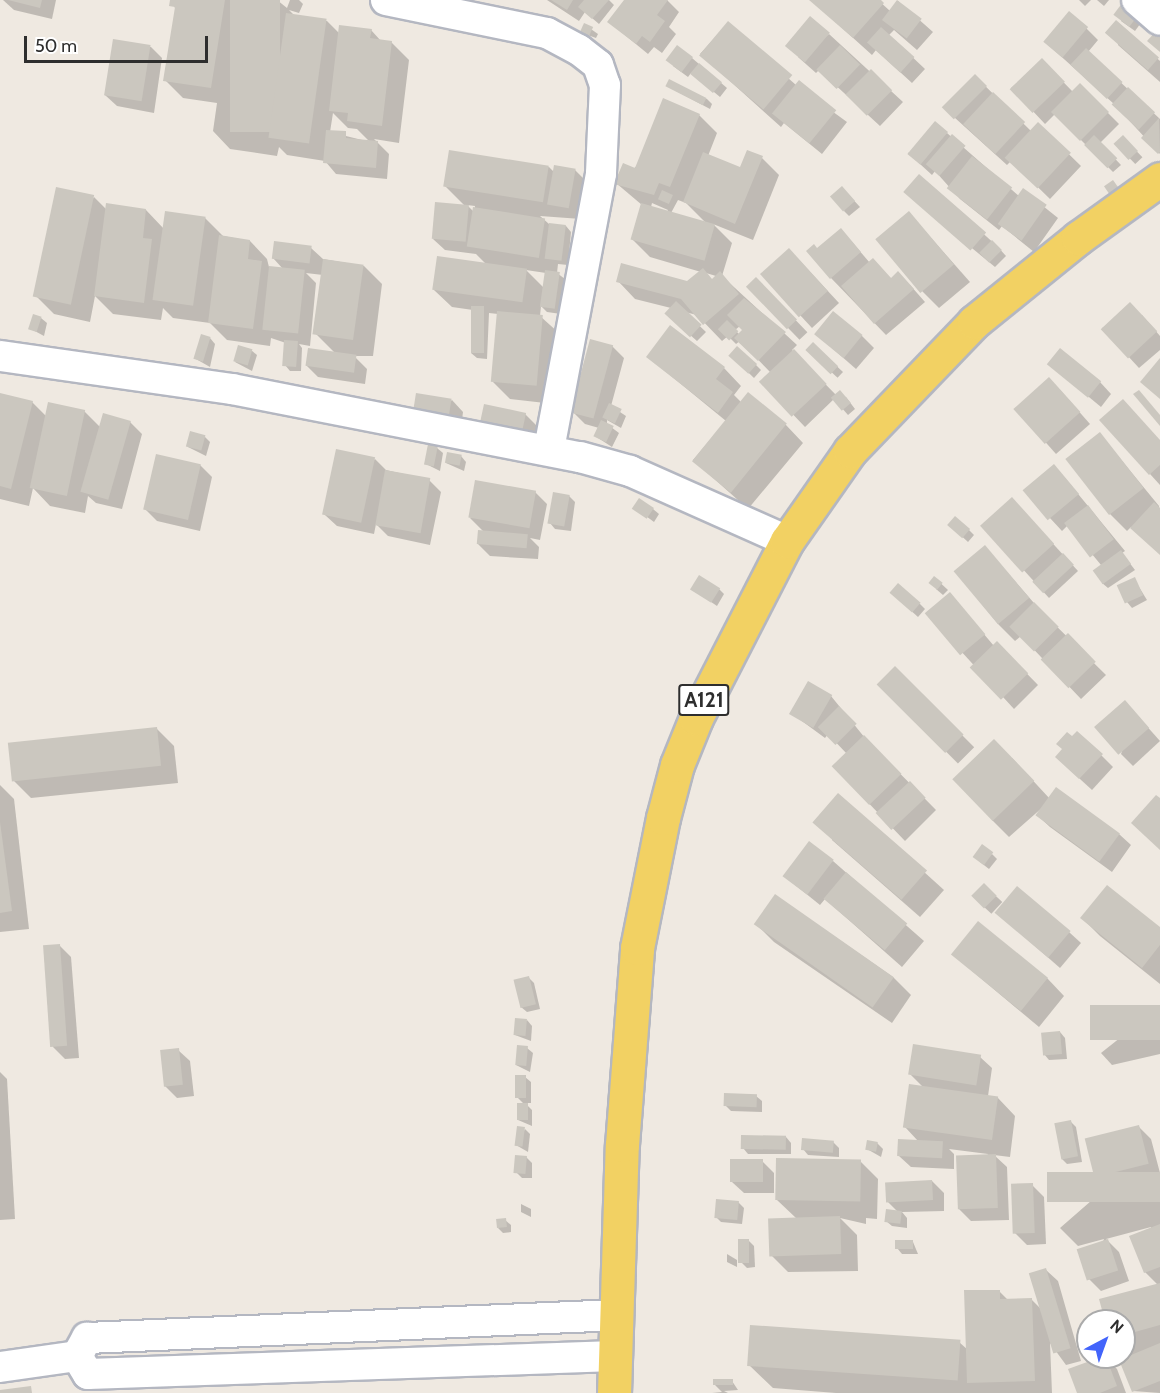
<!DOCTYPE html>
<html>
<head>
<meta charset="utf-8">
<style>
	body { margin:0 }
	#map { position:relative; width:1160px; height:1393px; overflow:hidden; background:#efe9e1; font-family:Cabin,sans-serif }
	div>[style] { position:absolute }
	.shadow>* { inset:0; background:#0003; transform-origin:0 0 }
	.building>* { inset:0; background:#cbc7bf; transform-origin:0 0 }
	.roads { filter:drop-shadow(2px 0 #b4b7c1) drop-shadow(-2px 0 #b4b7c1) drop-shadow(0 2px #b4b7c1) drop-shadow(0 -2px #b4b7c1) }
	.minor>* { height:30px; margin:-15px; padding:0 15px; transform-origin:15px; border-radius:15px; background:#fff }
	.major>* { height:33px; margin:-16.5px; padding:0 16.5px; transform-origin:16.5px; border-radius:16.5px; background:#f2d163 }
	span { translate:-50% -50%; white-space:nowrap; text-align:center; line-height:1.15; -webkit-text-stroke:6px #fff; paint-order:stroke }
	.shield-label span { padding:2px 4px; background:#fff; border:2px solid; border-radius:4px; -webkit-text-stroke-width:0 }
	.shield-label { font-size:21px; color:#2e2e2e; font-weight:700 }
	.north { position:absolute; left:1076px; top:1309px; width:60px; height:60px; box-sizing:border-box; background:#fff; border:2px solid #ababab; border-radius:50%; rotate:41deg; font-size:16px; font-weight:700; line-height:24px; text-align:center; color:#2e2e2e }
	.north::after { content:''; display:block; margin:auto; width:21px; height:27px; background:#4264fb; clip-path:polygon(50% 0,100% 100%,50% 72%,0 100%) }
	.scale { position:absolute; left:24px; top:36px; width:184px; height:27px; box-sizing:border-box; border:3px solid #2e2e2e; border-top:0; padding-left:8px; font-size:18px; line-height:21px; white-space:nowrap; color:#2e2e2e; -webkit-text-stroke:4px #fff; paint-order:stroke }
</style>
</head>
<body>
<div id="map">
	<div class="shadow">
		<div style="clip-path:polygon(3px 0,56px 0,52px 19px,14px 10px)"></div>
		<div style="clip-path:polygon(evenodd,172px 0,277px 0,287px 8px,290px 0,299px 0,303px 4px,299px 13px,289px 10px,295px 16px,327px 21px,340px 34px,371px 30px,381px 41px,391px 42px,409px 60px,399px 143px,374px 139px,389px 154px,387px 179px,336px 174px,325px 161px,287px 155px,279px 147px,277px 156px,230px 149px,213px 131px,217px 103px,183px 98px,165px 80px,176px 11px,172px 0,333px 113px,348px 128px,357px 129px,370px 142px,330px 132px,333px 113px)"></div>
		<div style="clip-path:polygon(547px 0,609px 0,614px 5px,599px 24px,585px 12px,579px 21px)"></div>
		<div style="clip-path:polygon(626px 0,667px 0,679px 12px,669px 27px,676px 34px,662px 53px,654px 47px,648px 54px,609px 22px)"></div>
		<div style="clip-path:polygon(811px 0,878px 0,890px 11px,898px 1px,933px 32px,917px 50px,894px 30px,889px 35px,925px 69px,912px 83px,876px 50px,872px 55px)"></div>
		<div style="clip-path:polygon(1079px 0,1091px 0,1085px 6px)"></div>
		<div style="clip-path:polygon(1097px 0,1109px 0,1104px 6px)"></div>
		<div style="clip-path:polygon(1124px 4px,1143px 20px,1135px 31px,1121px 21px)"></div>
		<div style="clip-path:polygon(1116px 22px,1160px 61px,1160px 82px,1118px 45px)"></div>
		<div style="clip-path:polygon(727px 24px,796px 85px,847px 122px,822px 154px,784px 123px,781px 127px,700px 54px)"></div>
		<div style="clip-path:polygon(585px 25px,598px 34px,596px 38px,582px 33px)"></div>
		<div style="clip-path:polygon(1086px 28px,1098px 40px,1088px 52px,1160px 119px,1160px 154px,1114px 104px,1045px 42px)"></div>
		<div style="clip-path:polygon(829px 34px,903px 102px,880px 126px,819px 70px,816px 73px,798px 57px)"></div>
		<div style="clip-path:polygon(114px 41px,151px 47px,162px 58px,154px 113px,117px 106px,105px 95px)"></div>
		<div style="clip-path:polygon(692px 58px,727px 88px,720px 97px,691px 73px,688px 77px,673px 66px)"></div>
		<div style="clip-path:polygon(1042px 60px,1073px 92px,1080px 85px,1119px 124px,1100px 143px,1121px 165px,1113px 172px,1055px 114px,1045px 124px,1011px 88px)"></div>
		<div style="clip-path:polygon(975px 76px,1031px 131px,1038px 124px,1081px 166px,1050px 199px,1011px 161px,1007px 165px,944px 108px)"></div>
		<div style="clip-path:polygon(667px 86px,707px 99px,712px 104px,710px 109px)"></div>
		<div style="clip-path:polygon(evenodd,699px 115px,717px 133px,708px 156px,741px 169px,762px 158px,779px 175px,753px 240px,713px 224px,732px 243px,722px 276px,797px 345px,792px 350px,836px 395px,846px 397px,855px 409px,848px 415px,834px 399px,805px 427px,762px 382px,771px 373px,740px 341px,736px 344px,728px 336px,722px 341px,697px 315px,685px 312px,706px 332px,697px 341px,672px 319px,671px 308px,635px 299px,618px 281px,688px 283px,701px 272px,650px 257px,632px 239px,642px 205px,616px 183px,699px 115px,678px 200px,686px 203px,706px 223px,671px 213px,678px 200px,699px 115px,652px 203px,668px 210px,667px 212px,651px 207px,652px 203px,699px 115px,706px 273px,716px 276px,712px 280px,706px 273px,699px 115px,740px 326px,744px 330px,740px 335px,735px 330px,740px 326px)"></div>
		<div style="clip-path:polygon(947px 133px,1019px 196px,1023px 190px,1058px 218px,1034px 252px,1002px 226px,999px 230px,960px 199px,935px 171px,932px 175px,908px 153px)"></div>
		<div style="left:1123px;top:137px;width:28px;height:10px;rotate:46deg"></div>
		<div style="clip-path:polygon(evenodd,549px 167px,555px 173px,575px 170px,587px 182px,581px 219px,540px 216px,549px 224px,566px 226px,571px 232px,568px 265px,558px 264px,557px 273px,565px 279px,561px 314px,547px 312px,541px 306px,540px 316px,560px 334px,554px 404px,510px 399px,493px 382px,498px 314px,489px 313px,487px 359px,477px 358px,471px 353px,473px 310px,452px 307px,434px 290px,487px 265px,476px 254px,445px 250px,433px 239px,465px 206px,445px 186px,549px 167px,467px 205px,475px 206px,474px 212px,467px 205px,549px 167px,526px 270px,546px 273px,544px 288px,526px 270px)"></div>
		<div style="clip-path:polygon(919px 176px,997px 246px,1006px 256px,995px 267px,917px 203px)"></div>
		<div style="clip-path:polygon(848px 194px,860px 207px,849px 216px,844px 211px)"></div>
		<div style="clip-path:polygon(94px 197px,106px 209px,146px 210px,164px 229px,205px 218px,223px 236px,250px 241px,267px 259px,270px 271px,283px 269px,273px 258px,311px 248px,323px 259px,364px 266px,382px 284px,373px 356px,347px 356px,355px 357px,367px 369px,365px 384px,318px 377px,306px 365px,336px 354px,316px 334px,323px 275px,306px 273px,316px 283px,310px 346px,299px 344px,302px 348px,301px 371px,290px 371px,285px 365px,286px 343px,271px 338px,270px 346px,227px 340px,210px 323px,173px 318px,163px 308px,161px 320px,113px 314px,95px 296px,90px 322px,54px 314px,36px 296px)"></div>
		<div style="clip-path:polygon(909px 213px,970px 282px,939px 308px,922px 291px)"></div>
		<div style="clip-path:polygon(852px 242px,870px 263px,892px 279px,910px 285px,925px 302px,886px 335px,831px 278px,817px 250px)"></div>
		<div style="clip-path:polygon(800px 261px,839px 303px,812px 328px,762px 274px)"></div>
		<div style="left:756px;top:279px;width:74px;height:11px;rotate:46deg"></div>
		<div style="clip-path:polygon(1142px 315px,1160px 336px,1160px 350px,1139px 368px,1102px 328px)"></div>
		<div style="clip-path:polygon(41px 318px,47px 323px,44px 336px,31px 329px)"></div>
		<div style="clip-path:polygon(816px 334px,862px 336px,874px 348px,856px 369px)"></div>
		<div style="clip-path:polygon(210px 338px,215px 344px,210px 367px,196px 359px)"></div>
		<div style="left:813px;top:344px;width:41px;height:8px;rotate:43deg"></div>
		<div style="clip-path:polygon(612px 346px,624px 358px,611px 406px,626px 416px,621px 428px,607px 420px,607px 424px,619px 433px,612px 447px,595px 436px,599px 428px,585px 424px,573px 412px)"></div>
		<div style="clip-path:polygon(251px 350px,257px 355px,252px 371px,235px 362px)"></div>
		<div style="clip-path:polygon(730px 355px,756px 365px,761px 370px,754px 378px)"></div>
		<div style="clip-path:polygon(648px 357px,724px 368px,741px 386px,734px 395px,741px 402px,786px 425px,803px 443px,748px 509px,693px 460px,726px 421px)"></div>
		<div style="clip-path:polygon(1049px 364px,1100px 382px,1111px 394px,1101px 407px)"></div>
		<div style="clip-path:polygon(1060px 390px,1090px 424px,1056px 454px,1015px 408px)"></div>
		<div style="clip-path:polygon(0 394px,32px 402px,47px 417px,84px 411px,101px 428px,130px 422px,142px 434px,122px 509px,96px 503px,88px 496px,85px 513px,50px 506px,33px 488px,29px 506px,0 499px)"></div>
		<div style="clip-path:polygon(452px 400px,463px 412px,461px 429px,426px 423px)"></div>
		<div style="clip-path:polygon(525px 414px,537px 426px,534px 442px,494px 434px,482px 422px)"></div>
		<div style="clip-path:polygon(1100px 434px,1159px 506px,1160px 554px,1131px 527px,1127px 531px,1109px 513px)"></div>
		<div style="clip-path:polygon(204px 436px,210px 442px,206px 456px,188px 447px)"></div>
		<div style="clip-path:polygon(1160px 441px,1160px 485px,1150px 474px)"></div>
		<div style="clip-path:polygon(437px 448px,443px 453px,440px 471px,426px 464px)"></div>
		<div style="clip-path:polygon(461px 456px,466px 462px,464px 471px,446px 463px)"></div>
		<div style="clip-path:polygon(375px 459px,386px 470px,429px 480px,441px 492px,430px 545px,388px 536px,376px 524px,374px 534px,337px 526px,325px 515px)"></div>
		<div style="clip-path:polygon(200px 465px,212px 477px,200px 531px,157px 521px,145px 509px)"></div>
		<div style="clip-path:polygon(1065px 478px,1125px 551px,1122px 553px,1135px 570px,1108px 588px,1102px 583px,1101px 565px,1068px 525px,1062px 531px,1025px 491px)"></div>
		<div style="clip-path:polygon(535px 492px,547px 504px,540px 540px,530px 538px,539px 547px,538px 559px,490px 556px,478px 544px,484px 532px,470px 518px)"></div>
		<div style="clip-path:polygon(569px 496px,575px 502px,571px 531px,555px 529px,550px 523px)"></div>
		<div style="clip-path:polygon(635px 508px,653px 509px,659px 514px,654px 522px)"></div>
		<div style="clip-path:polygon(1023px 511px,1078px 571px,1049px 598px,983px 525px)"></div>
		<div style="clip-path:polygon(955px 530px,969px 530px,974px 535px,968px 542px)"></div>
		<div style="clip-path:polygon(985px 547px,1041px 611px,1106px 675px,1081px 699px,1021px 636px,1015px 641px,998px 624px,955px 571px)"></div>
		<div style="clip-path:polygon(935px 578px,948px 590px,943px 595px,936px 589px)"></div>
		<div style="clip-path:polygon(1134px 579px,1147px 600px,1132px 608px,1127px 602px)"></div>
		<div style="clip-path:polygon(692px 589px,719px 589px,724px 594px,717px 606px)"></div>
		<div style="clip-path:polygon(950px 594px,994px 646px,997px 643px,1038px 685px,1014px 709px,926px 613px)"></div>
		<div style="clip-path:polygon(897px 598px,920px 604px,925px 609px,918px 617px)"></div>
		<div style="left:895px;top:668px;width:112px;height:23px;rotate:45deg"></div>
		<div style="clip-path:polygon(831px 696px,865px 738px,936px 810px,905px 841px,834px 767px,847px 754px,828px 734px,825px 738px,791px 713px)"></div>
		<div style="clip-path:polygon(1136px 714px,1160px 741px,1133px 766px,1121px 754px)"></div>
		<div style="clip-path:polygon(156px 728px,174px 746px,178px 783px,31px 798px,13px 780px)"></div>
		<div style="clip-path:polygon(1101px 755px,1113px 767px,1092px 790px,1068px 768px)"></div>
		<div style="clip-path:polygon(1012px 758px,1050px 799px,1119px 834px,1131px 845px,1112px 872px,1050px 827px,1038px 816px,1043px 807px,1009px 837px,992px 820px)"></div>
		<div style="clip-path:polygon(0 785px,14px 799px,29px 929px,0 932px)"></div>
		<div style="clip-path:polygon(839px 795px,944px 890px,920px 917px,832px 840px)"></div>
		<div style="clip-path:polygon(992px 854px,997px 859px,989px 869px,980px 862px)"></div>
		<div style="clip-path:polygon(833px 861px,924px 941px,902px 967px,825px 899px,820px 905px,784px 876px)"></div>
		<div style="left:984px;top:885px;width:25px;height:16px;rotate:43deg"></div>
		<div style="clip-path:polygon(776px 896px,893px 977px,911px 995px,892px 1023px,774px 942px,757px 925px)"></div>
		<div style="clip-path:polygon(997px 913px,1069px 932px,1081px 943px,1060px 968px)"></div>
		<div style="clip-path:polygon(1082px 918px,1160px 929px,1160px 984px,1100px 936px)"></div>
		<div style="clip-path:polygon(59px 945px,71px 957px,79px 1058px,65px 1059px,53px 1047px)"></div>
		<div style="clip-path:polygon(953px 955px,1047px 978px,1064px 996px,1039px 1027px)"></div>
		<div style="clip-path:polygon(529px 978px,534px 983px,540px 1009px,527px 1012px,521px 1007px)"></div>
		<div style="clip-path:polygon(1160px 1006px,1160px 1054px,1112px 1065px,1101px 1053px)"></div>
		<div style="clip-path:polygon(527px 1020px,532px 1026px,531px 1041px,515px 1035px)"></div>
		<div style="clip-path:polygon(1060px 1032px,1065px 1038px,1067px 1059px,1049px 1060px,1044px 1054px)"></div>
		<div style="clip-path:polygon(527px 1048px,533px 1053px,530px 1072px,516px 1065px)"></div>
		<div style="clip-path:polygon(178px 1050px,190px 1061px,194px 1096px,177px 1098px,165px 1086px)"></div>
		<div style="clip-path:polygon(980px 1057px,992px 1068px,988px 1096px,998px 1098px,1015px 1116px,1010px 1157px,994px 1155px,1007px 1167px,1009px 1220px,971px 1221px,959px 1209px,988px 1154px,949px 1149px,954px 1154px,954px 1169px,911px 1167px,899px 1156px,918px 1141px,905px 1127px,924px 1088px,910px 1074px)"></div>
		<div style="clip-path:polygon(0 1072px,7px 1079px,15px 1219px,0 1220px)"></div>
		<div style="clip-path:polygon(525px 1077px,531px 1082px,531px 1103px,525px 1103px,532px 1110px,532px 1126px,518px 1120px,524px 1104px,517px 1097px)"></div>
		<div style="clip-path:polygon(756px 1096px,762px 1101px,762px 1112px,731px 1111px,725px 1105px)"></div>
		<div style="clip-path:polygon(1071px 1122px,1076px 1127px,1082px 1162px,1067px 1164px,1062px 1159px)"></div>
		<div style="clip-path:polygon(1139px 1127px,1151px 1139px,1160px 1173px,1160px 1393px,1133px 1391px,1130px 1357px,1124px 1351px,1124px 1321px,1106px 1321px,1158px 1285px,1145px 1272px,1151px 1227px,1106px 1239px,1119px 1252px,1129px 1281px,1101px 1291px,1089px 1279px,1104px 1239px,1078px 1246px,1060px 1228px,1107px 1187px,1095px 1176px)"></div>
		<div style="clip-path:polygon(525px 1129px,530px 1134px,528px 1152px,516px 1145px)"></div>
		<div style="clip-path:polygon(786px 1137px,791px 1143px,791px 1154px,748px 1154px,743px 1148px)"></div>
		<div style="clip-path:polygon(833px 1142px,839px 1148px,839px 1157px,808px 1155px,803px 1149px)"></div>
		<div style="clip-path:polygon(877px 1143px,883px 1149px,881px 1157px,867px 1149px)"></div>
		<div style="clip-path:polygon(526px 1157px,532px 1163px,532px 1178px,522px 1178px,517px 1173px)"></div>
		<div style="clip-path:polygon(762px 1161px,774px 1173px,774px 1193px,744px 1193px,732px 1182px)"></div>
		<div style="clip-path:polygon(860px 1161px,878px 1179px,877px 1219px,866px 1218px,866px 1224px,840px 1218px,857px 1235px,858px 1271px,788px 1272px,770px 1254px,796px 1218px,777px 1200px)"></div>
		<div style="clip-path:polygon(932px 1181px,944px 1193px,944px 1211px,902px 1212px,907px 1218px,907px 1228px,892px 1226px,886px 1221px,898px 1212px,887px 1201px)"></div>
		<div style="clip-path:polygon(1032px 1185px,1044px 1197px,1046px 1244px,1027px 1245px,1015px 1233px)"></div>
		<div style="clip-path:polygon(738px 1202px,744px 1208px,742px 1224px,721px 1222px,716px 1217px)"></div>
		<div style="clip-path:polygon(521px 1204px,531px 1209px,531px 1217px,521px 1212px)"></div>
		<div style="clip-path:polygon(505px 1220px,511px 1225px,511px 1232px,503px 1233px,498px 1228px)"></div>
		<div style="clip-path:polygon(748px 1240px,754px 1246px,755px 1267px,747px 1268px,741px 1262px)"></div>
		<div style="clip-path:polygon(913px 1242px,918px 1254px,902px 1254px,897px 1248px)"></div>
		<div style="clip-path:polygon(727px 1254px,737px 1260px,737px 1267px,727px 1262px)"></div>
		<div style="clip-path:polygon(1046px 1270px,1058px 1281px,1081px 1361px,1066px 1365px,1050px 1343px,1052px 1393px,836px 1393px,773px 1388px,749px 1365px,959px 1342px,968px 1350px,999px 1291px,1008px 1300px,1031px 1299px,1041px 1309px)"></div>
		<div style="clip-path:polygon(1105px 1357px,1117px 1369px,1126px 1393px,1079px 1393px)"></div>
		<div style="clip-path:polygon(732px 1381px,738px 1390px,724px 1391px,728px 1393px,712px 1393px,722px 1392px,715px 1385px)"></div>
	</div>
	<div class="building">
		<div style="clip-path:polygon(8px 0,42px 0,40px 8px)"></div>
		<div style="clip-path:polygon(170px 0,225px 0,211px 88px,163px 81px,175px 7px,169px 6px)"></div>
		<div style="left:230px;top:0;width:50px;height:132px"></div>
		<div style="clip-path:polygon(551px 0,573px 0,567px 10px)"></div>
		<div style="clip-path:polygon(584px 0,609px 0,592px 19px,578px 7px)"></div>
		<div style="clip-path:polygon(624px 0,668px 0,657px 15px,665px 21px,650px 42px,642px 36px,636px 44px,607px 22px)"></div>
		<div style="clip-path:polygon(809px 0,881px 0,884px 3px,853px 38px)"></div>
		<div style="left:897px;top:0;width:31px;height:25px;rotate:37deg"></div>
		<div style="left:1123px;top:2px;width:20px;height:16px;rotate:37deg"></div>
		<div style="left:1069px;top:11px;width:25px;height:40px;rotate:40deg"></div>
		<div style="left:286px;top:13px;width:41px;height:126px;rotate:8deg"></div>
		<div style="left:810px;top:16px;width:26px;height:39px;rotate:40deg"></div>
		<div style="left:1116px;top:20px;width:57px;height:17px;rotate:41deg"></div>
		<div style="left:728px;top:21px;width:84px;height:45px;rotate:40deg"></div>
		<div style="left:584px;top:23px;width:10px;height:11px;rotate:24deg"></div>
		<div style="clip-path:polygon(339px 25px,372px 29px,370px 38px,392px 41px,382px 126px,347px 121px,348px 113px,329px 111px)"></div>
		<div style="left:881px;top:27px;width:45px;height:21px;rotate:42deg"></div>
		<div style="clip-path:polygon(1158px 29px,1160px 31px,1160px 52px,1147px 41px)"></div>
		<div style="left:113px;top:39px;width:38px;height:57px;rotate:9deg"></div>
		<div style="left:677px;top:45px;width:20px;height:19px;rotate:37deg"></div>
		<div style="left:840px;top:45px;width:28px;height:34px;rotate:44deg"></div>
		<div style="left:1086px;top:48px;width:50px;height:23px;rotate:43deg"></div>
		<div style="left:1042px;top:58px;width:33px;height:45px;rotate:46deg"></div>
		<div style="left:699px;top:63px;width:30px;height:14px;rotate:40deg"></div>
		<div style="left:871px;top:69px;width:30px;height:36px;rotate:45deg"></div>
		<div style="left:975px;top:74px;width:17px;height:47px;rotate:45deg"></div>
		<div style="left:669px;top:79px;width:42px;height:8px;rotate:27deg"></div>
		<div style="left:799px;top:80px;width:48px;height:43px;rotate:39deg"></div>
		<div style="left:1080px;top:83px;width:41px;height:41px;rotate:45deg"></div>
		<div style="left:1128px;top:87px;width:37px;height:24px;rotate:43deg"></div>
		<div style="left:993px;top:92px;width:44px;height:44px;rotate:43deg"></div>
		<div style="clip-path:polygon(663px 98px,700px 114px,670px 187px,659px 183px,654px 195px,614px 184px,623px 163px,635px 168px)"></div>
		<div style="clip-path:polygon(1159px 118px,1160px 152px,1158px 154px,1141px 138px)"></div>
		<div style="left:935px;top:121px;width:17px;height:43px;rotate:40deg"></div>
		<div style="left:1038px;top:122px;width:45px;height:49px;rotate:43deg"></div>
		<div style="clip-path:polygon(326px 130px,346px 131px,346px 138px,378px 141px,376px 168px,323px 163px)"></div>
		<div style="left:952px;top:134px;width:18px;height:40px;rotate:41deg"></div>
		<div style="left:1094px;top:135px;width:33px;height:14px;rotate:45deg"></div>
		<div style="left:1123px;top:135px;width:22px;height:13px;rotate:47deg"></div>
		<div style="left:449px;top:150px;width:101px;height:37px;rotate:9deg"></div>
		<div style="clip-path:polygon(747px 150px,763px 156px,735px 224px,683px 202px,703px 152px,740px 167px)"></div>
		<div style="left:972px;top:156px;width:51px;height:41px;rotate:38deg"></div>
		<div style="left:554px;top:165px;width:22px;height:40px;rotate:10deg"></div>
		<div style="left:919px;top:174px;width:89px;height:24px;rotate:41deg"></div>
		<div style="left:1113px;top:180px;width:12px;height:11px;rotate:55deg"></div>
		<div style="left:842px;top:186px;width:20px;height:16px;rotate:49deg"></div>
		<div style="left:56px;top:187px;width:39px;height:112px;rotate:12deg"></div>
		<div style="left:1023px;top:188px;width:29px;height:44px;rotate:35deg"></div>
		<div style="left:662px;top:190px;width:12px;height:10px;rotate:24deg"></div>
		<div style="left:435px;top:202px;width:34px;height:37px;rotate:5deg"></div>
		<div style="clip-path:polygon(106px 203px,146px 209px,143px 238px,152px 239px,144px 303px,94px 296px)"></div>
		<div style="left:641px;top:203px;width:77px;height:38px;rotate:16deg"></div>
		<div style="left:473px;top:207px;width:73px;height:40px;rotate:9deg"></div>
		<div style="left:165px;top:211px;width:41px;height:90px;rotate:8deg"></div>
		<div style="left:909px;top:211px;width:70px;height:44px;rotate:50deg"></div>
		<div style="left:549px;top:223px;width:17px;height:36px;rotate:7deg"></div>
		<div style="clip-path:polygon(841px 228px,861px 252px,830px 279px,806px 251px,814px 244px,817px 248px)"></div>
		<div style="clip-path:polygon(219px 235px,250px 240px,248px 259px,262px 261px,253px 329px,208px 323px)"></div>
		<div style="left:992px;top:240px;width:14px;height:18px;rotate:45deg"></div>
		<div style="left:274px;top:241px;width:38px;height:18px;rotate:7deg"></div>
		<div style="left:789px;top:248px;width:58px;height:39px;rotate:48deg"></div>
		<div style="left:437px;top:256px;width:91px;height:34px;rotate:8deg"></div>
		<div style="clip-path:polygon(873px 258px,891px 278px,898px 271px,914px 289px,874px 324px,841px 286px)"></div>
		<div style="left:323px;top:259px;width:41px;height:76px;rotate:8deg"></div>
		<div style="clip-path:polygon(621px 263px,687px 281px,703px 268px,712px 279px,720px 271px,739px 294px,703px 325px,681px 299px,616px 282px)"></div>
		<div style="left:269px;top:266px;width:36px;height:64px;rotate:6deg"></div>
		<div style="left:545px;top:270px;width:15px;height:37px;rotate:8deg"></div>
		<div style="left:756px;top:277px;width:59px;height:14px;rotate:46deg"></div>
		<div style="clip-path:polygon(744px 298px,786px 332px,758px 361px,734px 338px,742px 330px,727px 315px)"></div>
		<div style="left:676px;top:301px;width:35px;height:17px;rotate:43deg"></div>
		<div style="left:1130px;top:302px;width:40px;height:40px;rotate:47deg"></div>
		<div style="left:471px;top:306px;width:13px;height:47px"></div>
		<div style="left:497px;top:311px;width:46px;height:71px;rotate:5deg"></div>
		<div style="left:833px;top:311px;width:38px;height:30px;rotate:39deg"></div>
		<div style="left:33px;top:314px;width:9px;height:16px;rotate:18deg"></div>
		<div style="left:727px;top:320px;width:16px;height:13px;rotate:45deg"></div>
		<div style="clip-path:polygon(670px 325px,725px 367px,716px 379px,733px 392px,718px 413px,646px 357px)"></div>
		<div style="left:201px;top:334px;width:10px;height:26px;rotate:17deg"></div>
		<div style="left:590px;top:339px;width:24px;height:76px;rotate:15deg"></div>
		<div style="left:284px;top:340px;width:14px;height:26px;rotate:4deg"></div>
		<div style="left:813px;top:342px;width:35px;height:11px;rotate:44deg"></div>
		<div style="left:238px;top:345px;width:15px;height:17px;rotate:16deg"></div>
		<div style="left:737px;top:346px;width:27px;height:13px;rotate:42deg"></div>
		<div style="left:308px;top:348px;width:49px;height:18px;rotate:8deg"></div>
		<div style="left:1060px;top:348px;width:53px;height:21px;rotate:39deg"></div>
		<div style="left:794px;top:349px;width:48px;height:48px;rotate:47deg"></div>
		<div style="clip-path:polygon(1160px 358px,1160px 399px,1140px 382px)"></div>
		<div style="left:1049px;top:377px;width:47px;height:48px;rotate:48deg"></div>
		<div style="left:840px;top:390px;width:17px;height:12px;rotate:50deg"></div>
		<div style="clip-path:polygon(1139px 390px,1160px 415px,1160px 426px,1133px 394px)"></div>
		<div style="left:748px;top:392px;width:50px;height:89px;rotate:39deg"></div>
		<div style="clip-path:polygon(0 393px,33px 401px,11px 489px,0 486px)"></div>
		<div style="left:416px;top:393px;width:36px;height:19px;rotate:9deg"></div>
		<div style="clip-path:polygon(1123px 399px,1160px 440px,1160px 465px,1149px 475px,1099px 420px)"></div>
		<div style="left:48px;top:402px;width:38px;height:88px;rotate:12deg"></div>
		<div style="left:609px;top:403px;width:14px;height:16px;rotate:25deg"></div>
		<div style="left:484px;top:404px;width:43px;height:18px;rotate:12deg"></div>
		<div style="left:103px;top:413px;width:29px;height:82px;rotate:16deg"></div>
		<div style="left:601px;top:420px;width:14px;height:18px;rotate:25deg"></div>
		<div style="left:190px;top:431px;width:16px;height:16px;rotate:15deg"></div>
		<div style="left:1100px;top:432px;width:71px;height:44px;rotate:52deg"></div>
		<div style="left:428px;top:444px;width:10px;height:21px;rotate:11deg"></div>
		<div style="left:336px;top:449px;width:40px;height:67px;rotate:12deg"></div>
		<div style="left:447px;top:452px;width:15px;height:11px;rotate:11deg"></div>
		<div style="left:156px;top:454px;width:46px;height:57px;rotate:13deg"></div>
		<div style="left:1054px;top:464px;width:39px;height:41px;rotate:50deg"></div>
		<div style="left:385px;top:470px;width:46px;height:56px;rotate:10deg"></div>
		<div style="left:475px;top:480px;width:62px;height:38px;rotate:10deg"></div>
		<div style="left:553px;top:492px;width:17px;height:32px;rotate:10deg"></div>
		<div style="left:1012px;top:497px;width:63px;height:43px;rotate:48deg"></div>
		<div style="left:639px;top:498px;width:18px;height:13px;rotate:34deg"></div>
		<div style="clip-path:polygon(1154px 502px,1160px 508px,1160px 555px,1130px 528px)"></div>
		<div style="left:1088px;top:505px;width:43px;height:30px;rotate:53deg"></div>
		<div style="left:955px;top:516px;width:20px;height:12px;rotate:41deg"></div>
		<div style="left:478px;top:530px;width:50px;height:14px;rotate:5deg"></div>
		<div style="left:985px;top:545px;width:69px;height:41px;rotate:50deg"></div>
		<div style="left:1121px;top:550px;width:17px;height:35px;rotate:54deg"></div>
		<div style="left:1063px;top:553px;width:16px;height:42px;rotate:47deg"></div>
		<div style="left:699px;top:575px;width:25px;height:17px;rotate:32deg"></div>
		<div style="left:934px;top:576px;width:11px;height:9px;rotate:38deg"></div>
		<div style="left:1135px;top:577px;width:20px;height:20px;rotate:66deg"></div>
		<div style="left:898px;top:583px;width:30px;height:13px;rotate:41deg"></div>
		<div style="left:950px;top:592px;width:55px;height:33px;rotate:50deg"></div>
		<div style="left:1034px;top:602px;width:35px;height:35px;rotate:45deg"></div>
		<div style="left:1068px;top:633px;width:40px;height:38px;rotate:46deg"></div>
		<div style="left:997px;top:641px;width:45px;height:38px;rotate:46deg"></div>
		<div style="left:895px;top:666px;width:97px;height:26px;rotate:45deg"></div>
		<div style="left:808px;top:681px;width:28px;height:38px;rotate:30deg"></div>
		<div style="left:1125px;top:700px;width:37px;height:41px;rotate:49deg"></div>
		<div style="left:839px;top:706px;width:25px;height:30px;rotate:45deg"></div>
		<div style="left:157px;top:727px;width:39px;height:150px;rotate:84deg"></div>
		<div style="clip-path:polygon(1077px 731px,1103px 754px,1079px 779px,1055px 757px,1062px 749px,1056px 744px,1067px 732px,1072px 736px)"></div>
		<div style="left:864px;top:735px;width:54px;height:45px;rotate:46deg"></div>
		<div style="left:994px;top:739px;width:58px;height:58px;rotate:46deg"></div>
		<div style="left:910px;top:781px;width:23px;height:47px;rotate:47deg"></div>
		<div style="left:1056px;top:787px;width:79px;height:35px;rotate:36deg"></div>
		<div style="left:838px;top:793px;width:118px;height:39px;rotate:41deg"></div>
		<div style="clip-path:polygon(1156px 795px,1160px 798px,1160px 850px,1131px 823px)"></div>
		<div style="clip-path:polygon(0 822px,12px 911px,0 913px)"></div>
		<div style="left:809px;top:841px;width:31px;height:44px;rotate:37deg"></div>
		<div style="left:982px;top:844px;width:14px;height:16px;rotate:36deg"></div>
		<div style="left:846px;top:872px;width:80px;height:35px;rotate:40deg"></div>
		<div style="left:984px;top:883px;width:18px;height:18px;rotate:45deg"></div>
		<div style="clip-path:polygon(1107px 885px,1160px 927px,1160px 945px,1142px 968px,1080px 918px)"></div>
		<div style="left:1017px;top:886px;width:70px;height:35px;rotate:40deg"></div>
		<div style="left:775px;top:894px;width:145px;height:37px;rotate:35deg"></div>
		<div style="left:978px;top:921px;width:90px;height:43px;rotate:39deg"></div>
		<div style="left:60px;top:944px;width:102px;height:17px;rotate:86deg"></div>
		<div style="left:529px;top:976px;width:29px;height:16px;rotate:76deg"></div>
		<div style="left:1160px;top:1005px;width:35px;height:70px;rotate:90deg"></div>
		<div style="left:515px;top:1018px;width:12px;height:17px;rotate:5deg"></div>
		<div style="left:1060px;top:1031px;width:23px;height:19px;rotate:85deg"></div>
		<div style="left:913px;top:1044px;width:69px;height:31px;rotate:9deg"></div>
		<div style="left:517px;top:1045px;width:11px;height:20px;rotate:5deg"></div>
		<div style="left:179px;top:1048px;width:37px;height:19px;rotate:84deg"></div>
		<div style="left:515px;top:1075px;width:11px;height:23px"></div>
		<div style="left:909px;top:1084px;width:90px;height:44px;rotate:8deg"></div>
		<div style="left:724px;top:1093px;width:33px;height:13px;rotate:2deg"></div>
		<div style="left:517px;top:1103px;width:11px;height:17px"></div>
		<div style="left:1071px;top:1120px;width:37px;height:17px;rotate:79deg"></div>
		<div style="left:1139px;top:1125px;width:40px;height:56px;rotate:76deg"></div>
		<div style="left:517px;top:1126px;width:8px;height:20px;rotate:7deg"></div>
		<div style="left:741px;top:1135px;width:45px;height:14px;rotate:1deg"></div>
		<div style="left:802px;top:1138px;width:32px;height:12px;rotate:5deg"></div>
		<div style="left:898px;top:1139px;width:45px;height:17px;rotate:3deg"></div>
		<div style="left:867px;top:1140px;width:11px;height:10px;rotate:10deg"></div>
		<div style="left:996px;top:1154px;width:54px;height:40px;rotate:88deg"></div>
		<div style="left:515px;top:1155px;width:12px;height:18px;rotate:5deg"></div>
		<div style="left:776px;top:1158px;width:85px;height:42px;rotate:1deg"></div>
		<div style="left:763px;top:1159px;width:23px;height:33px;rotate:90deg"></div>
		<div style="left:1160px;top:1172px;width:30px;height:113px;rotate:90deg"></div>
		<div style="left:932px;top:1180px;width:20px;height:47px;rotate:87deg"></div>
		<div style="left:1033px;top:1183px;width:50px;height:22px;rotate:88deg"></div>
		<div style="left:716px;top:1199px;width:23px;height:19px;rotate:5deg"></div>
		<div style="left:886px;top:1209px;width:16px;height:13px;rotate:7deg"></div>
		<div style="left:840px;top:1216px;width:38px;height:72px;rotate:88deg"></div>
		<div style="left:506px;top:1218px;width:9px;height:10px;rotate:84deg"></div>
		<div style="clip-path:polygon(1160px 1224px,1160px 1267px,1144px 1273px,1129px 1236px)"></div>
		<div style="left:738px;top:1239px;width:11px;height:24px"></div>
		<div style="left:1108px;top:1239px;width:33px;height:33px;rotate:72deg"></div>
		<div style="left:895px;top:1240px;width:18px;height:9px"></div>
		<div style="left:1046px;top:1268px;width:84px;height:18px;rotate:73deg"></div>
		<div style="clip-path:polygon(1160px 1283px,1160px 1325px,1124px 1335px,1124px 1321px,1105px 1321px,1099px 1299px)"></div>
		<div style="clip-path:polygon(964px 1290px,1000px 1290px,1000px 1299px,1032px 1298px,1035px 1381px,967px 1383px)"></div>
		<div style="left:750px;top:1325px;width:211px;height:41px;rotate:4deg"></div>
		<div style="clip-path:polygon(1160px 1343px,1160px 1381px,1132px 1392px,1119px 1360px)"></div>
		<div style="clip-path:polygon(1101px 1357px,1106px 1357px,1117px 1386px,1100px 1393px,1077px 1393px,1068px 1369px)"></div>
		<div style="left:733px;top:1379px;width:6px;height:20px;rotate:90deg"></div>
		<div style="clip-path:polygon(31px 1386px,32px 1393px,0 1393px,0 1390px)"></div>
	</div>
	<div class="roads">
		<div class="minor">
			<div style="left:386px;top:0;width:164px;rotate:11.6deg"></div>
			<div style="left:547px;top:33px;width:36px;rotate:28deg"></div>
			<div style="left:579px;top:50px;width:24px;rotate:38deg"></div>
			<div style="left:598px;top:65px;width:21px;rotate:71deg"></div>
			<div style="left:605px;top:85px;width:89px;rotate:92.6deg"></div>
			<div style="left:601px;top:174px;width:281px;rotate:100.7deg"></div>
			<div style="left:1137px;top:0;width:30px;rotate:41deg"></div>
			<div style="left:0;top:356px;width:234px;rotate:8.1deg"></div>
			<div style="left:232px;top:389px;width:355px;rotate:11.1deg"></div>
			<div style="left:580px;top:457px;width:52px;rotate:15.6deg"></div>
			<div style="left:630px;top:471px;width:172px;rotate:24deg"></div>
			<div style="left:77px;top:1356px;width:21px;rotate:-61deg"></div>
			<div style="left:87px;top:1338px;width:530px;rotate:-2.48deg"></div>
			<div style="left:77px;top:1356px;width:21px;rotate:59deg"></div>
			<div style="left:88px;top:1374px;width:527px;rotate:-1.96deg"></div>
			<div style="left:0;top:1367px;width:78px;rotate:-8.1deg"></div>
		</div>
		<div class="major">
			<div style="left:614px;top:1393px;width:248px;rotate:-88.2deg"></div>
			<div style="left:622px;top:1145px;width:198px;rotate:-85.6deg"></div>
			<div style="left:637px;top:948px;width:133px;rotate:-78.7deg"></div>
			<div style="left:663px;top:818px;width:55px;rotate:-75.2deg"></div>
			<div style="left:677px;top:765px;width:51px;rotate:-68deg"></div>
			<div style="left:696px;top:718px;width:199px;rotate:-62.8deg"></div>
			<div style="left:787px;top:541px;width:110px;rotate:-55deg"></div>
			<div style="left:850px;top:451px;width:179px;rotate:-46.1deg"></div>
			<div style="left:974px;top:322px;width:134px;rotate:-38.9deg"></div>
			<div style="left:1078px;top:238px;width:101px;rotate:-35.7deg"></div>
		</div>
	</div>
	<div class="shield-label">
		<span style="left:704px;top:700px">A121</span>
	</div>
	<div class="north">N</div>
	<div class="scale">50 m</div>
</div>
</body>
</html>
